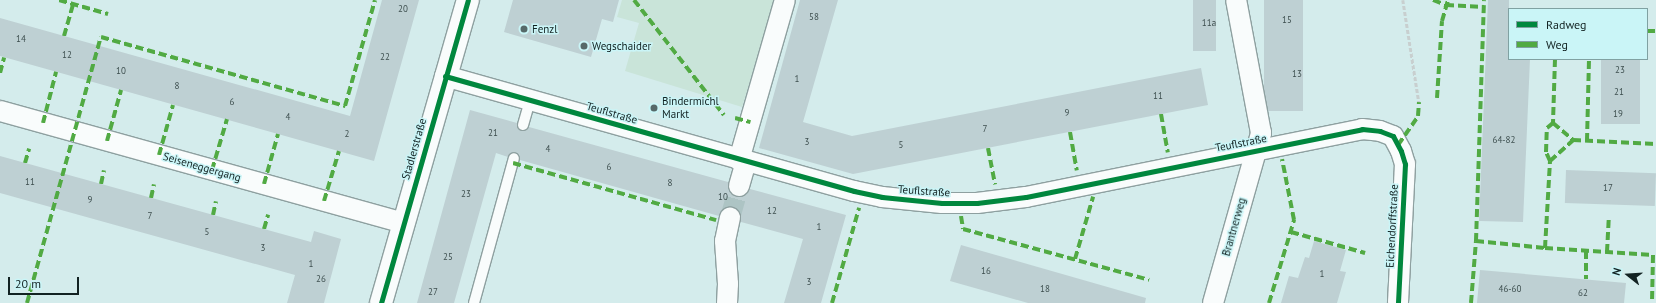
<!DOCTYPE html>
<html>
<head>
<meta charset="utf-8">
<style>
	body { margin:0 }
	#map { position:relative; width:1656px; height:303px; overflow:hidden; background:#d4ecec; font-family:"PT Sans",sans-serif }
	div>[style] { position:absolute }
	.green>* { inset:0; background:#c9e4d9 }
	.building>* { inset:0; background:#bed0d3; transform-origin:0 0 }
	.minor-tunnel>* { height:20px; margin-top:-10px; transform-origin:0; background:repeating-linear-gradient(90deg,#adc4c4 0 20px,transparent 0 30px) }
	.path>* { height:2.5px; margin-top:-1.25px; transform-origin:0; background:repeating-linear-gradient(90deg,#c8cfcf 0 4px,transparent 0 6px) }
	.roads { filter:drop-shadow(1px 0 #8ea0a0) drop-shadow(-1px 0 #8ea0a0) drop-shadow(0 1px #8ea0a0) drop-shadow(0 -1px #8ea0a0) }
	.service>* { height:10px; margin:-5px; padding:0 5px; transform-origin:5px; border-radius:5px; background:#f9fcfc }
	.minor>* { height:20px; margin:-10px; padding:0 10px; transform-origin:10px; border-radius:10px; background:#f9fcfc }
	.secondary>* { height:22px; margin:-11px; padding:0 11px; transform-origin:11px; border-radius:11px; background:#f9fcfc }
	.quiet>* { height:4px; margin-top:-2px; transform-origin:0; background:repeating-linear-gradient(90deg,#51aa43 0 8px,transparent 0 12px) }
	.cycleway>* { height:5px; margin:-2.5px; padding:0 2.5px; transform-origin:2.5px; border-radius:2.5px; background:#00873e }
	.dots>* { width:11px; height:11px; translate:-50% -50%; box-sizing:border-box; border:2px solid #caf5f7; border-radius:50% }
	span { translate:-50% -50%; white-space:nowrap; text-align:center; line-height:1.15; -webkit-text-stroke:3px #caf5f7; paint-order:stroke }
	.number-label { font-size:9px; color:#3d4e4e }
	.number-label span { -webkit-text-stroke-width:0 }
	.poi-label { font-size:11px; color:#122222 }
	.left { translate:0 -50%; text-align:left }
	.street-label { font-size:11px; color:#122222 }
	.legend { position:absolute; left:1508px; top:8px; width:140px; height:52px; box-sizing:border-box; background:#caf5f7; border:1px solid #80a1a2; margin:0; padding:5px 7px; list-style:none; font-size:12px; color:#122222 }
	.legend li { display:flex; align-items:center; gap:8px; height:20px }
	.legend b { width:20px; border:1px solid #80a1a2 }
	.north { position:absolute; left:1608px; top:255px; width:40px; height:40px; -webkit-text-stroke:3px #caf5f7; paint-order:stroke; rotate:287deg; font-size:11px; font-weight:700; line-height:16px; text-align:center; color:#122222 }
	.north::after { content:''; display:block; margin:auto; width:14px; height:18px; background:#122222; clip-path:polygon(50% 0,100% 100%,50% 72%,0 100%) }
	.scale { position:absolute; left:8px; top:277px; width:71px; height:18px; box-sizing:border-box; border:2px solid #122222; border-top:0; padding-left:5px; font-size:12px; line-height:14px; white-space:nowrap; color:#122222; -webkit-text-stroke:3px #caf5f7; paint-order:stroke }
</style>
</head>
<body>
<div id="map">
	<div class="green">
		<div style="clip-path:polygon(622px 0,775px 0,742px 107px,625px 71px,639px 23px,617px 17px)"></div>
	</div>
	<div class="building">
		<div style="clip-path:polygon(382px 0,419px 0,374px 161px,0 56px,0 18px,350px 116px)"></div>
		<div style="clip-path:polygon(513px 0,619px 0,613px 22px,602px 19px,591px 57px,504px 32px)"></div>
		<div style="clip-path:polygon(800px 0,838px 0,803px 122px,852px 136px,1201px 68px,1208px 105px,853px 174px,759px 148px)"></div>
		<div style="left:1193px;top:0;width:23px;height:51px"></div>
		<div style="left:1264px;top:0;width:39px;height:111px"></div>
		<div style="clip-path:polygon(1488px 0,1509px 0,1509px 59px,1530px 59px,1523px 222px,1479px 221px)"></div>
		<div style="left:1601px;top:59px;width:39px;height:65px"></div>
		<div style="clip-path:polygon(470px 110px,517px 123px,518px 129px,522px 131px,527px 130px,529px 127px,728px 182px,728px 189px,731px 194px,736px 197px,747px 194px,750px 189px,846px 215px,821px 303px,784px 303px,803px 239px,741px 222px,741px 214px,733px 207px,726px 207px,721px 211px,719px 216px,520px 160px,519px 154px,513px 152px,508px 157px,496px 153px,454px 303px,417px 303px)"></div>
		<div style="clip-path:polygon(0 156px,311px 242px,314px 231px,341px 239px,324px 303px,287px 303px,295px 275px,0 193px)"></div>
		<div style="left:1566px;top:170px;width:90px;height:33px;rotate:2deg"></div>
		<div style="clip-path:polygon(1314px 241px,1346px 250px,1340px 271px,1346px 272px,1337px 303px,1281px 303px,1289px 276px,1298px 278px,1305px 257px,1309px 258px)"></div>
		<div style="clip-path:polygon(961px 245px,1146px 298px,1145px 303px,1028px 303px,950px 281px)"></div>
		<div style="clip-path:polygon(1480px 270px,1626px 283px,1624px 303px,1477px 303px)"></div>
	</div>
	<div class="minor-tunnel">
		<div style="left:730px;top:218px;width:33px;rotate:-74deg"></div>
	</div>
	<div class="path">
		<div style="left:1403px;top:0;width:103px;rotate:81.1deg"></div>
	</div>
	<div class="roads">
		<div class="service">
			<div style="left:523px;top:125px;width:25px;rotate:-74deg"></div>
			<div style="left:474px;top:303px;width:150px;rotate:-74.6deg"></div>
		</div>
		<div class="minor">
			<div style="left:445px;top:76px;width:425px;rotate:15.7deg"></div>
			<div style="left:854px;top:191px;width:29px;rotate:12deg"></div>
			<div style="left:882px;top:197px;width:60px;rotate:5.7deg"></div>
			<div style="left:942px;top:203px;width:35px"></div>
			<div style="left:977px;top:203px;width:49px;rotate:-7deg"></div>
			<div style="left:1026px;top:197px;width:343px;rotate:-11.4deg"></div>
			<div style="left:1362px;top:129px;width:18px;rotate:6deg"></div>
			<div style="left:1380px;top:131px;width:14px;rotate:21deg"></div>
			<div style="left:1393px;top:136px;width:17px;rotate:62deg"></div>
			<div style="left:1401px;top:151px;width:14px;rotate:73deg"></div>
			<div style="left:1405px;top:164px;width:139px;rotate:92.9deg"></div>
			<div style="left:0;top:111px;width:418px;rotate:15.5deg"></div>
			<div style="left:739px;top:160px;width:166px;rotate:-74deg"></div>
			<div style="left:739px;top:186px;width:26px;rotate:-74deg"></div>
			<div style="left:727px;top:303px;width:19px;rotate:-87deg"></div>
			<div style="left:728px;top:284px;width:43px;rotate:-94deg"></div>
			<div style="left:725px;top:241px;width:24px;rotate:-78deg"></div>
			<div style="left:1213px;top:303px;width:177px;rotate:-74.2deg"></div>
			<div style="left:1261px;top:133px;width:135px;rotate:-100.6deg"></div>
		</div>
		<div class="secondary">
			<div style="left:381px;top:303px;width:315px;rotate:-74deg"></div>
		</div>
	</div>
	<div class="quiet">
		<div style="left:59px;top:0;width:51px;rotate:15.9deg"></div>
		<div style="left:634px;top:0;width:146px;rotate:52deg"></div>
		<div style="left:1433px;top:0;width:14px;rotate:21deg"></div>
		<div style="left:1446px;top:5px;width:38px;rotate:3deg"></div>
		<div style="left:1647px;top:31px;width:9px"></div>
		<div style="left:64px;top:36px;width:33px;rotate:-74deg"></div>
		<div style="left:1555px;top:59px;width:64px;rotate:91.8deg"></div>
		<div style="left:1553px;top:123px;width:26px;rotate:40deg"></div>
		<div style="left:0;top:73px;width:16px;rotate:-75deg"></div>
		<div style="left:1437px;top:98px;width:77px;rotate:-86.3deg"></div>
		<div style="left:1442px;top:21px;width:22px;rotate:-74deg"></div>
		<div style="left:1161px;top:114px;width:39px;rotate:80deg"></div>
		<div style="left:735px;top:118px;width:16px;rotate:15deg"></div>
		<div style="left:43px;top:123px;width:53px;rotate:-75.7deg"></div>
		<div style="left:1070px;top:132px;width:39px;rotate:80deg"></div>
		<div style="left:107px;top:141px;width:53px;rotate:-74.6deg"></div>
		<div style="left:1587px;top:141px;width:82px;rotate:-88.6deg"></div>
		<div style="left:1398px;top:145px;width:35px;rotate:-55deg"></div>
		<div style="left:1418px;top:116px;width:14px;rotate:-86deg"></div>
		<div style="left:988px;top:148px;width:37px;rotate:79deg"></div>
		<div style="left:159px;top:155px;width:52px;rotate:-74.4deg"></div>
		<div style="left:1550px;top:161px;width:10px;rotate:-114deg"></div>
		<div style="left:1546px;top:152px;width:24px;rotate:-88deg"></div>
		<div style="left:1547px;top:128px;width:8px;rotate:-40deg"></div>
		<div style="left:25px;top:163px;width:15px;rotate:-74deg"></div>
		<div style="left:513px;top:163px;width:211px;rotate:15.7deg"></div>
		<div style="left:212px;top:170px;width:53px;rotate:-73.6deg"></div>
		<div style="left:101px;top:184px;width:14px;rotate:-78deg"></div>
		<div style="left:264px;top:184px;width:52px;rotate:-74.4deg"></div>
		<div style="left:151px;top:198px;width:14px;rotate:-78deg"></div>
		<div style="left:324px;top:201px;width:52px;rotate:-73.3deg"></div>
		<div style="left:213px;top:215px;width:14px;rotate:-78deg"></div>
		<div style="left:961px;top:216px;width:13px;rotate:81deg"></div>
		<div style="left:963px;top:229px;width:193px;rotate:15.3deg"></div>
		<div style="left:264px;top:229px;width:15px;rotate:-74deg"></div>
		<div style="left:1291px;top:232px;width:77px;rotate:15.8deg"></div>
		<div style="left:1476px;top:241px;width:69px;rotate:5.8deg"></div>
		<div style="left:1545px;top:248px;width:108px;rotate:3.7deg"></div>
		<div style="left:1653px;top:255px;width:48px;rotate:91.2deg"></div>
		<div style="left:1545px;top:248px;width:87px;rotate:-86.7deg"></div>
		<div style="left:1550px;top:161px;width:31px;rotate:-42deg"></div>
		<div style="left:1573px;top:140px;width:83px;rotate:2.8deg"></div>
		<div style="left:1586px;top:251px;width:28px;rotate:90deg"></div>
		<div style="left:1607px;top:252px;width:33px;rotate:-87deg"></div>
		<div style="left:1075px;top:259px;width:65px;rotate:-73.8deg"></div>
		<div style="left:27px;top:303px;width:276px;rotate:-74.5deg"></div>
		<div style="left:101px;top:37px;width:254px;rotate:15.8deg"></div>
		<div style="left:345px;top:106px;width:110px;rotate:-74.2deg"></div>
		<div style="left:832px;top:303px;width:99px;rotate:-74.1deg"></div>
		<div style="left:1269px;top:303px;width:87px;rotate:-73.2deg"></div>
		<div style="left:1294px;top:220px;width:62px;rotate:-101.1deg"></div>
		<div style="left:1471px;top:303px;width:62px;rotate:-85.4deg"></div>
		<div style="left:1476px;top:241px;width:241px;rotate:-88.1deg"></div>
	</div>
	<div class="cycleway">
		<div style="left:445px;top:76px;width:425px;rotate:15.7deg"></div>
		<div style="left:854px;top:191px;width:29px;rotate:12deg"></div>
		<div style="left:882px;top:197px;width:60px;rotate:5.7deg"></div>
		<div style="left:942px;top:203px;width:35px"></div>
		<div style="left:977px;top:203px;width:49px;rotate:-7deg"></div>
		<div style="left:1026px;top:197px;width:343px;rotate:-11.4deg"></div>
		<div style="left:1362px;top:129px;width:18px;rotate:6deg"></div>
		<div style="left:1380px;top:131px;width:14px;rotate:21deg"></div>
		<div style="left:1393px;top:136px;width:17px;rotate:62deg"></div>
		<div style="left:1401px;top:151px;width:14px;rotate:73deg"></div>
		<div style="left:1405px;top:164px;width:139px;rotate:92.9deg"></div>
		<div style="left:381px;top:303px;width:315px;rotate:-74deg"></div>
	</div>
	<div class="dots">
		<div style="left:524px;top:29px;background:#566969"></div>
		<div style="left:584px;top:46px;background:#566969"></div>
		<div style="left:654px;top:108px;background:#566969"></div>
	</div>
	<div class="number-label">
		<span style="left:403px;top:9px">20</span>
		<span style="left:814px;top:17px">58</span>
		<span style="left:1287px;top:20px">15</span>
		<span style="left:1209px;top:23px">11a</span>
		<span style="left:21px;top:39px">14</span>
		<span style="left:67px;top:55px">12</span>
		<span style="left:385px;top:57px">22</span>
		<span style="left:1620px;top:70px">23</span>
		<span style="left:121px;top:71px">10</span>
		<span style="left:1297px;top:74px">13</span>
		<span style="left:797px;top:79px">1</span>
		<span style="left:177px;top:86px">8</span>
		<span style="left:1619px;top:92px">21</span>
		<span style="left:1158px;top:96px">11</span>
		<span style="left:232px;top:102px">6</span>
		<span style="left:1067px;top:113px">9</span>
		<span style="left:1618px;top:114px">19</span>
		<span style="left:288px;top:117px">4</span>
		<span style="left:985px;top:129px">7</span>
		<span style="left:493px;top:133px">21</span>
		<span style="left:347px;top:134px">2</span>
		<span style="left:1504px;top:140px">64-82</span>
		<span style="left:807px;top:142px">3</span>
		<span style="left:901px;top:145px">5</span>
		<span style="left:548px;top:149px">4</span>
		<span style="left:609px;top:167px">6</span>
		<span style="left:30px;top:182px">11</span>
		<span style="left:670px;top:183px">8</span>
		<span style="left:1608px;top:188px">17</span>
		<span style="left:466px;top:194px">23</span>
		<span style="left:723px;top:197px">10</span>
		<span style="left:90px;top:200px">9</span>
		<span style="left:772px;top:211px">12</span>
		<span style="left:150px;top:216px">7</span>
		<span style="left:819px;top:227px">1</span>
		<span style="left:207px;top:232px">5</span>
		<span style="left:263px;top:248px">3</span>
		<span style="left:448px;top:257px">25</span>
		<span style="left:311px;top:264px">1</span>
		<span style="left:986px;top:271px">16</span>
		<span style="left:1322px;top:274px">1</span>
		<span style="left:321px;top:279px">26</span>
		<span style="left:809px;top:282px">3</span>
		<span style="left:1045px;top:289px">18</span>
		<span style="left:1510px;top:289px">46-60</span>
		<span style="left:433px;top:292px">27</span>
		<span style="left:1583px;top:293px">62</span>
	</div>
	<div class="poi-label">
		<span class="left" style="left:532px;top:29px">Fenzl</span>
		<span class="left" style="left:592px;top:46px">Wegschaider</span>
		<span class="left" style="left:662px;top:108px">Bindermichl<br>Markt</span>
	</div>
	<div class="street-label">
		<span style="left:612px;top:113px;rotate:16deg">Teuflstraße</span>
		<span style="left:1241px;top:143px;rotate:-11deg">Teuflstraße</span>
		<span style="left:414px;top:149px;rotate:-74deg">Stadlerstraße</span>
		<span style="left:202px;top:167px;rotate:16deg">Seiseneggergang</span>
		<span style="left:924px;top:191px;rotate:4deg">Teuflstraße</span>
		<span style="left:1392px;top:226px;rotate:-87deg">Eichendorffstraße</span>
		<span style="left:1234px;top:227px;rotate:-74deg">Brantnerweg</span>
	</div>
	<ul class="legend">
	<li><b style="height:5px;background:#00873e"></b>Radweg</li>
	<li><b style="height:5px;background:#51aa43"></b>Weg</li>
	</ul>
	<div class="north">N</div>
	<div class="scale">20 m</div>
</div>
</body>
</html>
